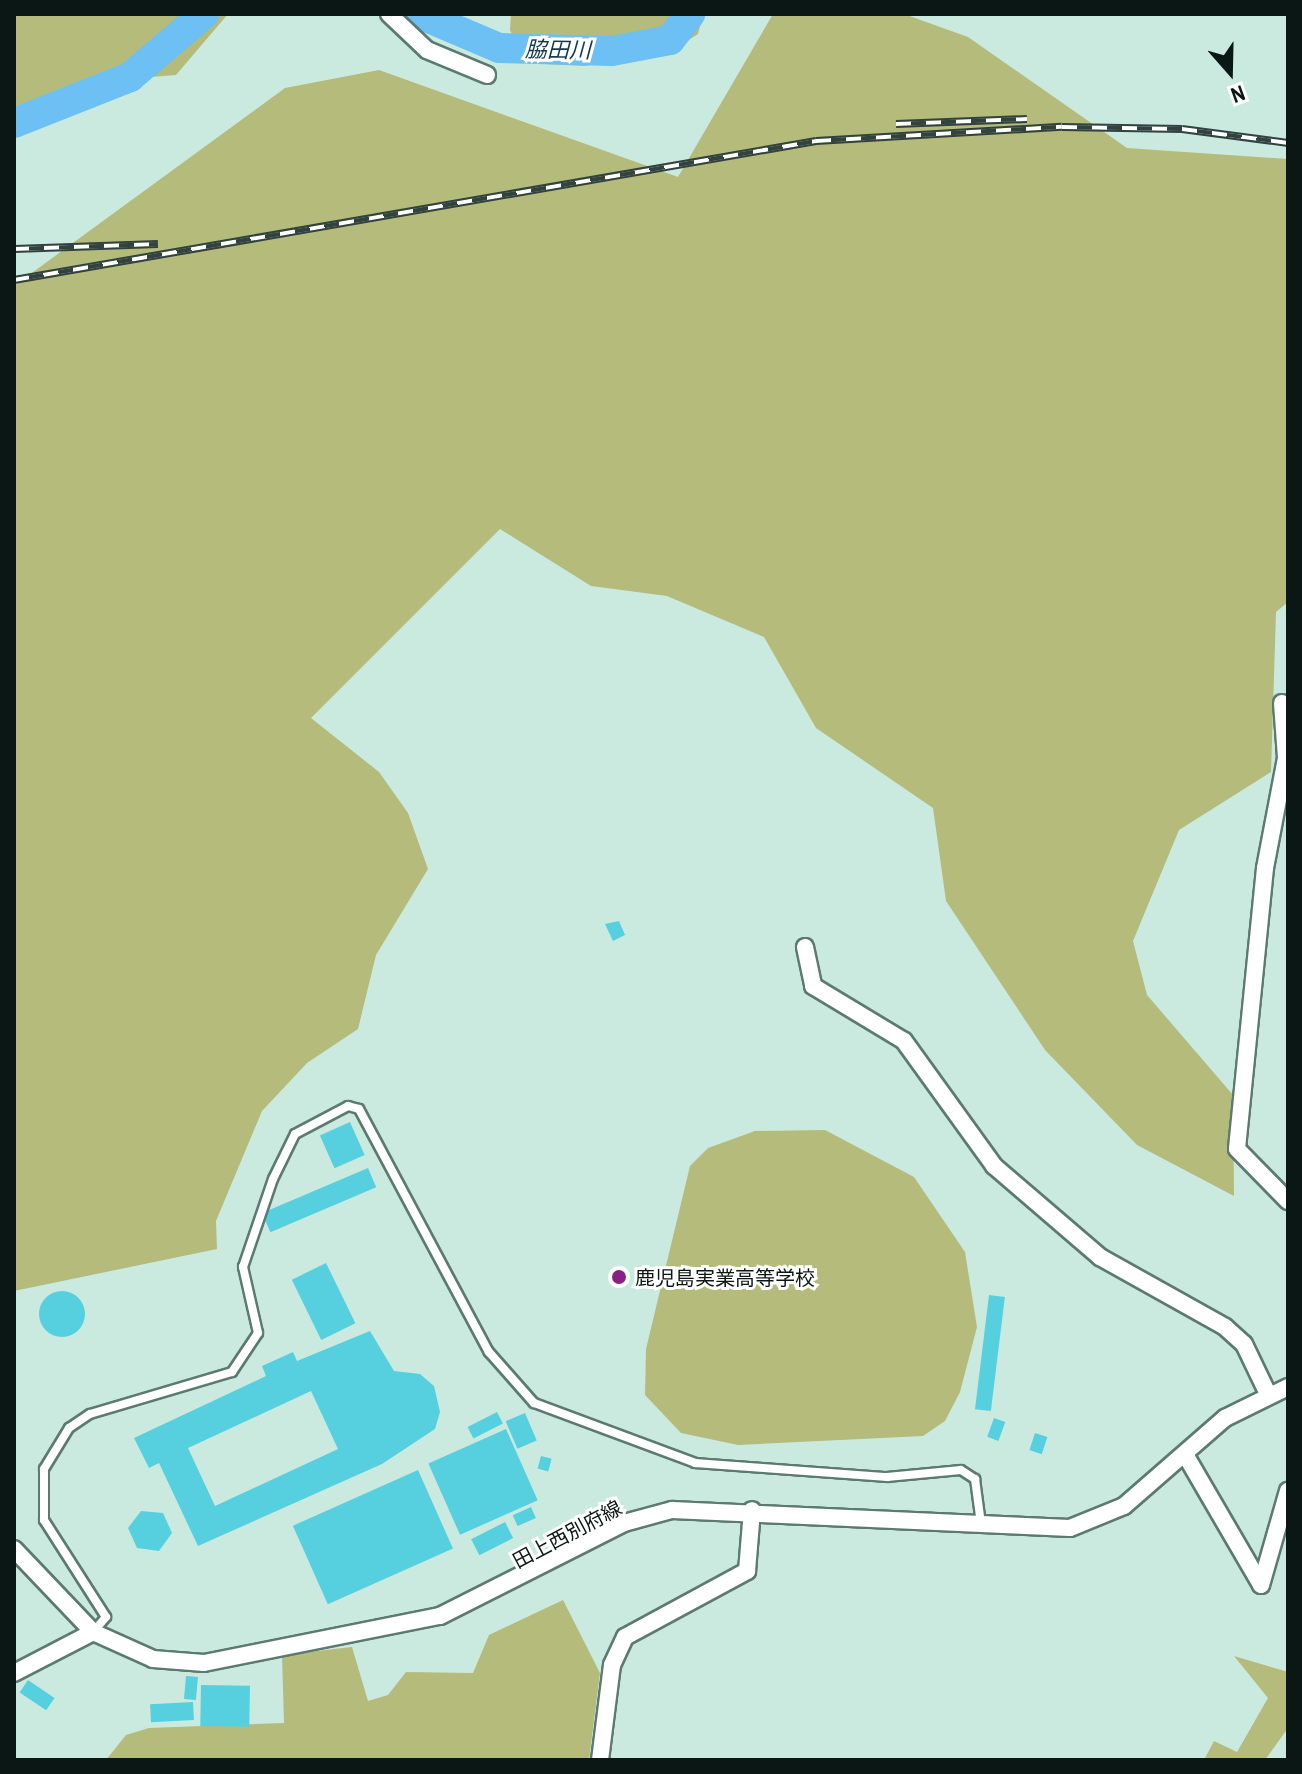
<!DOCTYPE html>
<html>
<head>
<meta charset="utf-8">
<style>
	body { margin:0 }
	#map { position:relative; width:1302px; height:1774px; overflow:hidden; background:#caeae0; font-family:"Archivo Narrow","Noto Sans JP",sans-serif }
	div>[style] { position:absolute }
	.green>* { inset:0; background:#b4bb7b }
	.river>* { height:30px; margin:-15px; padding:0 15px; transform-origin:15px; border-radius:15px; background:#6cc0f3 }
	.building>* { inset:0; background:#56d0de; transform-origin:0 0 }
	.round { border-radius:50% }
	.roads { filter:drop-shadow(2px 0 #5c7a71) drop-shadow(-2px 0 #5c7a71) drop-shadow(0 2px #5c7a71) drop-shadow(0 -2px #5c7a71) }
	.lane>* { height:8px; margin:-4px; padding:0 4px; transform-origin:4px; border-radius:4px; background:#fff }
	.street>* { height:16px; margin:-8px; padding:0 8px; transform-origin:8px; border-radius:8px; background:#fff }
	.rail>* { height:8px; margin-top:-4px; transform-origin:0; background:repeating-linear-gradient(90deg,#fff 0 15px,#32423e 0 30px); box-sizing:border-box; border-block:2px solid #32423e }
	.dots>* { width:22px; height:22px; translate:-50% -50%; box-sizing:border-box; border:4px solid #fff; border-radius:50% }
	span { translate:-50% -50%; white-space:nowrap; text-align:center; line-height:1.15; -webkit-text-stroke:6px #fff; paint-order:stroke }
	.poi-label { font-size:20px; color:#0b1714 }
	.left { translate:0 -50%; text-align:left }
	.street-label { font-size:20px; color:#0b1714 }
	.water-label { font-size:22px; color:#153a4f; font-style:italic }
	.frame { position:absolute; inset:0; border:16px solid #0b1714; pointer-events:none }
	.north { position:absolute; left:1190px; top:32px; width:80px; height:80px; -webkit-text-stroke:6px #fff; paint-order:stroke; rotate:160deg; font-size:22px; font-weight:700; line-height:32px; text-align:center; color:#0b1714 }
	.north::after { content:''; display:block; margin:auto; width:28px; height:36px; background:#0b1714; clip-path:polygon(50% 0,100% 100%,50% 72%,0 100%) }
</style>
</head>
<body>
<div id="map">
	<div class="green">
		<div style="clip-path:polygon(14px 14px,228px 14px,176px 75px,112px 80px,14px 114px)"></div>
		<div style="clip-path:polygon(511px 14px,703px 14px,698px 34px,666px 54px,584px 66px,525px 63px,510px 30px)"></div>
		<div style="clip-path:polygon(773px 14px,904px 14px,968px 37px,1127px 148px,1288px 159px,1288px 602px,1276px 612px,1271px 772px,1179px 830px,1133px 941px,1147px 995px,1233px 1095px,1234px 1196px,1137px 1145px,1045px 1050px,946px 901px,933px 808px,816px 728px,764px 637px,667px 596px,591px 586px,500px 529px,311px 718px,379px 772px,408px 813px,428px 869px,376px 955px,358px 1029px,307px 1063px,262px 1111px,216px 1221px,217px 1249px,14px 1291px,14px 286px,285px 88px,379px 70px,678px 177px)"></div>
		<div style="clip-path:polygon(825px 1130px,914px 1177px,965px 1252px,977px 1327px,960px 1392px,945px 1421px,923px 1436px,738px 1445px,681px 1433px,645px 1395px,646px 1349px,690px 1166px,708px 1148px,755px 1131px)"></div>
		<div style="clip-path:polygon(563px 1600px,600px 1673px,589px 1760px,106px 1760px,126px 1735px,149px 1728px,284px 1723px,282px 1655px,352px 1647px,368px 1701px,388px 1695px,406px 1672px,473px 1673px,489px 1635px)"></div>
		<div style="clip-path:polygon(1234px 1656px,1288px 1672px,1288px 1728px,1265px 1760px,1204px 1760px,1214px 1741px,1237px 1752px,1268px 1698px)"></div>
	</div>
	<div class="river">
		<div style="left:419px;top:14px;width:87px;rotate:23deg"></div>
		<div style="left:499px;top:48px;width:113px;rotate:1.5deg"></div>
		<div style="left:612px;top:51px;width:59px;rotate:-10.7deg"></div>
		<div style="left:670px;top:40px;width:33px;rotate:-52deg"></div>
		<div style="left:14px;top:123px;width:125px;rotate:-21.6deg"></div>
		<div style="left:130px;top:77px;width:97px;rotate:-40.4deg"></div>
	</div>
	<div class="building">
		<div style="clip-path:polygon(619px 921px,625px 935px,613px 941px,605px 924px)"></div>
		<div style="left:350px;top:1122px;width:36px;height:33px;rotate:66deg"></div>
		<div style="left:368px;top:1168px;width:21px;height:115px;rotate:67deg"></div>
		<div style="left:326px;top:1263px;width:67px;height:38px;rotate:64deg"></div>
		<div class="round" style="left:39px;top:1291px;width:46px;height:46px"></div>
		<div style="left:989px;top:1295px;width:16px;height:115px;rotate:7deg"></div>
		<div style="clip-path:polygon(evenodd,370px 1331px,394px 1371px,420px 1374px,434px 1386px,440px 1412px,435px 1429px,382px 1464px,198px 1546px,159px 1463px,149px 1468px,134px 1438px,266px 1376px,262px 1366px,293px 1352px,297px 1361px,370px 1331px,311px 1391px,338px 1449px,215px 1506px,188px 1448px,311px 1391px)"></div>
		<div style="left:497px;top:1412px;width:13px;height:33px;rotate:63deg"></div>
		<div style="left:525px;top:1413px;width:30px;height:21px;rotate:67deg"></div>
		<div style="left:994px;top:1418px;width:12px;height:20px;rotate:20deg"></div>
		<div style="left:506px;top:1429px;width:78px;height:85px;rotate:66deg"></div>
		<div style="left:1035px;top:1433px;width:13px;height:18px;rotate:18deg"></div>
		<div style="left:541px;top:1456px;width:11px;height:13px;rotate:15deg"></div>
		<div style="left:418px;top:1470px;width:86px;height:137px;rotate:66deg"></div>
		<div style="left:531px;top:1507px;width:12px;height:20px;rotate:66deg"></div>
		<div style="clip-path:polygon(141px 1511px,163px 1513px,172px 1533px,159px 1551px,137px 1548px,128px 1528px)"></div>
		<div style="left:505px;top:1522px;width:18px;height:38px;rotate:63deg"></div>
		<div style="left:186px;top:1676px;width:12px;height:23px;rotate:5deg"></div>
		<div style="left:28px;top:1680px;width:32px;height:15px;rotate:34deg"></div>
		<div style="left:201px;top:1685px;width:49px;height:41px;rotate:1deg"></div>
		<div style="left:193px;top:1702px;width:18px;height:43px;rotate:87deg"></div>
	</div>
	<div class="roads">
		<div class="lane">
			<div style="left:93px;top:1632px;width:20px;rotate:-49deg"></div>
			<div style="left:106px;top:1617px;width:115px;rotate:-122.6deg"></div>
			<div style="left:44px;top:1520px;width:51px;rotate:-90deg"></div>
			<div style="left:44px;top:1469px;width:48px;rotate:-58.6deg"></div>
			<div style="left:69px;top:1428px;width:25px;rotate:-34deg"></div>
			<div style="left:90px;top:1414px;width:148px;rotate:-16.5deg"></div>
			<div style="left:232px;top:1372px;width:47px;rotate:-56.3deg"></div>
			<div style="left:258px;top:1333px;width:68px;rotate:-102.8deg"></div>
			<div style="left:243px;top:1267px;width:93px;rotate:-71.2deg"></div>
			<div style="left:273px;top:1179px;width:50px;rotate:-63.9deg"></div>
			<div style="left:295px;top:1134px;width:60px;rotate:-27.8deg"></div>
			<div style="left:348px;top:1106px;width:11px;rotate:15deg"></div>
			<div style="left:359px;top:1109px;width:276px;rotate:61.9deg"></div>
			<div style="left:489px;top:1352px;width:68px;rotate:48.6deg"></div>
			<div style="left:534px;top:1403px;width:172px;rotate:20.4deg"></div>
			<div style="left:695px;top:1463px;width:193px;rotate:4.2deg"></div>
			<div style="left:887px;top:1477px;width:74px;rotate:-5.4deg"></div>
			<div style="left:961px;top:1470px;width:17px;rotate:33deg"></div>
			<div style="left:975px;top:1479px;width:45px;rotate:82.4deg"></div>
		</div>
		<div class="street">
			<div style="left:389px;top:14px;width:52px;rotate:43.5deg"></div>
			<div style="left:427px;top:50px;width:65px;rotate:22.6deg"></div>
			<div style="left:1282px;top:703px;width:55px;rotate:85.8deg"></div>
			<div style="left:1286px;top:758px;width:112px;rotate:100.8deg"></div>
			<div style="left:1265px;top:868px;width:282px;rotate:95.7deg"></div>
			<div style="left:1237px;top:1149px;width:73px;rotate:45.6deg"></div>
			<div style="left:805px;top:947px;width:40px;rotate:78deg"></div>
			<div style="left:813px;top:986px;width:106px;rotate:31.1deg"></div>
			<div style="left:904px;top:1041px;width:154px;rotate:54.2deg"></div>
			<div style="left:994px;top:1166px;width:140px;rotate:40.6deg"></div>
			<div style="left:1100px;top:1257px;width:143px;rotate:29.2deg"></div>
			<div style="left:1225px;top:1327px;width:25px;rotate:42deg"></div>
			<div style="left:1244px;top:1344px;width:53px;rotate:64.4deg"></div>
			<div style="left:1186px;top:1456px;width:149px;rotate:59.8deg"></div>
			<div style="left:1261px;top:1585px;width:98px;rotate:-74deg"></div>
			<div style="left:14px;top:1549px;width:115px;rotate:46.4deg"></div>
			<div style="left:93px;top:1632px;width:66px;rotate:24.2deg"></div>
			<div style="left:153px;top:1659px;width:51px;rotate:4.5deg"></div>
			<div style="left:204px;top:1663px;width:241px;rotate:-11.3deg"></div>
			<div style="left:440px;top:1616px;width:206px;rotate:-26.8deg"></div>
			<div style="left:624px;top:1523px;width:50px;rotate:-15.2deg"></div>
			<div style="left:672px;top:1510px;width:398px;rotate:2.6deg"></div>
			<div style="left:1070px;top:1528px;width:58px;rotate:-22.2deg"></div>
			<div style="left:1124px;top:1506px;width:134px;rotate:-41.1deg"></div>
			<div style="left:1225px;top:1418px;width:70px;rotate:-26.2deg"></div>
			<div style="left:14px;top:1673px;width:89px;rotate:-27.4deg"></div>
			<div style="left:600px;top:1760px;width:96px;rotate:-82.8deg"></div>
			<div style="left:612px;top:1665px;width:31px;rotate:-65deg"></div>
			<div style="left:625px;top:1637px;width:139px;rotate:-28.4deg"></div>
			<div style="left:747px;top:1571px;width:61px;rotate:-85.3deg"></div>
		</div>
	</div>
	<div class="rail">
		<div style="left:896px;top:124px;width:131px;rotate:-2.2deg"></div>
		<div style="left:14px;top:249px;width:144px;rotate:-2deg"></div>
		<div style="left:14px;top:280px;width:814px;rotate:-9.83deg"></div>
		<div style="left:816px;top:141px;width:246px;rotate:-3.3deg"></div>
		<div style="left:1062px;top:127px;width:120px;rotate:1deg"></div>
		<div style="left:1182px;top:129px;width:107px;rotate:7.5deg"></div>
	</div>
	<div class="dots">
		<div style="left:619px;top:1277px;background:#892086"></div>
	</div>
	<div class="poi-label">
		<span class="left" style="left:635px;top:1277px">鹿児島実業高等学校</span>
	</div>
	<div class="street-label">
		<span style="left:567px;top:1534px;rotate:-28deg">田上西別府線</span>
	</div>
	<div class="water-label">
		<span style="left:558px;top:50px;rotate:1deg">脇田川</span>
	</div>
	<div class="frame"></div>
	<div class="north">N</div>
</div>
</body>
</html>
